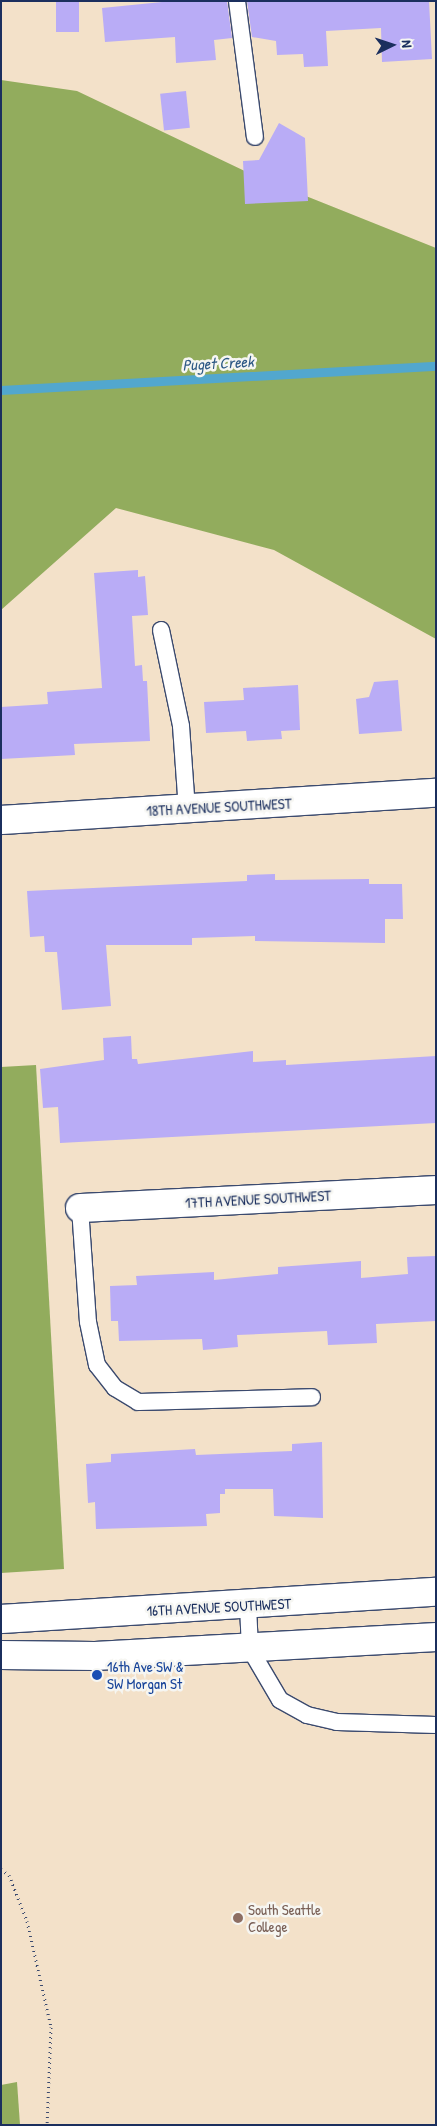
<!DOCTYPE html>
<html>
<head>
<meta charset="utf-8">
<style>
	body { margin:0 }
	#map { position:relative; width:437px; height:2126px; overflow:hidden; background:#f3e1c9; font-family:"Patrick Hand",sans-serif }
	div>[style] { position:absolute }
	.forest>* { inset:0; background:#92ac5d }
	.stream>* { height:9px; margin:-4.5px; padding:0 4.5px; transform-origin:4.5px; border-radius:4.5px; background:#52a7ce }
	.building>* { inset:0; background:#b9acf6; transform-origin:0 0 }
	.path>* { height:3px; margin-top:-1.5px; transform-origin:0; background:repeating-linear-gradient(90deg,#3b4a6e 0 1px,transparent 0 5px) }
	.roads { filter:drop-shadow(1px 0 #3b4a6e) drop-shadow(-1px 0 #3b4a6e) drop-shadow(0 1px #3b4a6e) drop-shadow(0 -1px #3b4a6e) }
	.service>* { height:16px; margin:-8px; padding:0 8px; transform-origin:8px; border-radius:8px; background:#fff }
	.minor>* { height:28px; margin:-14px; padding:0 14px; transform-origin:14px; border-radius:14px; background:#fff }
	.tertiary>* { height:28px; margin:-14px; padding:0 14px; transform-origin:14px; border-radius:14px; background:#fff }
	.dots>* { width:14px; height:14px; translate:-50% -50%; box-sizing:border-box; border:2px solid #f6f6f2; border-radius:50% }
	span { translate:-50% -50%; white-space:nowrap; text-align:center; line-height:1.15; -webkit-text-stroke:5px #f6f6f2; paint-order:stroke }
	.street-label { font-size:15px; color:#1b2f5e }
	.transit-label { font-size:15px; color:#164399 }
	.left { translate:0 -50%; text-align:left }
	.education-label { font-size:15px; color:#785e54 }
	.water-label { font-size:16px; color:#2e5985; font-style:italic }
	.frame { position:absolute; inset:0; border:2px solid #1b2f5e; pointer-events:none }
	.north { position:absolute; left:367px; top:20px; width:50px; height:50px; -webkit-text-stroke:4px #f6f6f2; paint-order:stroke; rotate:86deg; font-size:14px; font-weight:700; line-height:20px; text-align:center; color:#1b2f5e }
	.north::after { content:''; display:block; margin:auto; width:18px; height:22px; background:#1b2f5e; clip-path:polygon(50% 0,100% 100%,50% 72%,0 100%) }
</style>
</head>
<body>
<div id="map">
	<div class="forest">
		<div style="clip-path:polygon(1px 80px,77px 91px,251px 174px,436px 248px,436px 639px,274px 550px,116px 508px,1px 610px)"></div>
		<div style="clip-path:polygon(36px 1065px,64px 1569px,1px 1573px,1px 1067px)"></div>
		<div style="clip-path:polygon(17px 2082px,20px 2125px,1px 2125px,1px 2085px)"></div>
	</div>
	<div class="stream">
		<div style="left:1px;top:390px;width:436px;rotate:-3.2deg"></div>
	</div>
	<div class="building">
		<div style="left:56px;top:1px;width:23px;height:31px"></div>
		<div style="clip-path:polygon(172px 1px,227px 1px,232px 38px,214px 40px,216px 60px,176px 63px,175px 37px,105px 42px,102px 8px)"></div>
		<div style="clip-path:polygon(247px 1px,429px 1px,432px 59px,382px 62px,381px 28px,326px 31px,328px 66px,304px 67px,303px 54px,277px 55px,276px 41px,252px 37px)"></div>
		<div style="left:186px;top:91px;width:37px;height:26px;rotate:84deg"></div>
		<div style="clip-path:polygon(279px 123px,305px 138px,308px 201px,245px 204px,243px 161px,259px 160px)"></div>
		<div style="clip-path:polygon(138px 570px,138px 577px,145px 576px,148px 615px,132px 616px,135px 666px,142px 665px,143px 681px,147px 681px,150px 741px,74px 744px,75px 755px,1px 759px,1px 707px,48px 704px,47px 692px,102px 688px,94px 573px)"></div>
		<div style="clip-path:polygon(398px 680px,402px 731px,359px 734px,356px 699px,369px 697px,374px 682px)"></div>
		<div style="clip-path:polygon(298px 685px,300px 730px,281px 731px,282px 739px,247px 741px,246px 731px,206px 733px,204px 702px,244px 700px,243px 688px)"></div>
		<div style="clip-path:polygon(275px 874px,275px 880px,369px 879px,369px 884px,402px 884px,403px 919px,385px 919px,385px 943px,255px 941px,255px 936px,192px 938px,192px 945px,106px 945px,111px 1006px,62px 1010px,57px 952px,45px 952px,44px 936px,30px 937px,27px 891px,247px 881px,247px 875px)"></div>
		<div style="clip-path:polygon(131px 1036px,132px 1059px,137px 1059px,138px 1064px,253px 1051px,253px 1062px,286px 1060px,286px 1065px,436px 1056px,436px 1123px,60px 1143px,58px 1107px,43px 1108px,40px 1069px,104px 1060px,103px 1038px)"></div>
		<div style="clip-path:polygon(436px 1256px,436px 1321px,376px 1324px,377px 1343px,328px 1345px,327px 1331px,237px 1335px,238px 1347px,203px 1350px,202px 1339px,119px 1341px,118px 1321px,111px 1321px,110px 1286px,137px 1285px,136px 1276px,214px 1272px,214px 1280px,278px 1274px,278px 1267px,361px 1261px,361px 1278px,408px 1274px,407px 1257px)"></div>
		<div style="clip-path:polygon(322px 1442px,323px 1518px,274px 1516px,273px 1489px,225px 1489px,225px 1494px,220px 1494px,220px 1513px,206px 1514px,207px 1526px,96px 1529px,95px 1502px,88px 1503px,86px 1464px,111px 1462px,111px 1454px,195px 1449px,196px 1455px,292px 1451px,292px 1444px)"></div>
	</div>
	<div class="path">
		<div style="left:1px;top:1869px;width:10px;rotate:37deg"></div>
		<div style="left:9px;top:1875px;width:49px;rotate:68.6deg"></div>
		<div style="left:27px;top:1921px;width:109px;rotate:77.2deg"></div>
		<div style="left:51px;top:2027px;width:98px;rotate:92.3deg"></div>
	</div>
	<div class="roads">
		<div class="service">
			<div style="left:237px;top:1px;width:137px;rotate:82.5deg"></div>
			<div style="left:161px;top:630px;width:98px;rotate:78.2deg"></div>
			<div style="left:181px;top:726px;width:83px;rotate:85.9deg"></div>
			<div style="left:80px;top:1208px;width:114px;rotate:86deg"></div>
			<div style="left:88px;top:1322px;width:44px;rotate:78.2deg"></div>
			<div style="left:97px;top:1365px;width:29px;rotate:52deg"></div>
			<div style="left:115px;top:1388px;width:27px;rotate:31deg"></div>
			<div style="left:138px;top:1402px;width:174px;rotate:-1.6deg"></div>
			<div style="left:248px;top:1606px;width:43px;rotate:87.3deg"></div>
			<div style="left:250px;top:1649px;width:59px;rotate:59.5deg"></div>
			<div style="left:280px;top:1700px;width:31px;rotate:29deg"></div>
			<div style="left:307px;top:1715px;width:31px;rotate:13deg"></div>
			<div style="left:337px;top:1722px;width:99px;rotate:1.7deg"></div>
		</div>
		<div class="minor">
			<div style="left:1px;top:820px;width:436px;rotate:-3.6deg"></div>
			<div style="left:80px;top:1208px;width:356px;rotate:-2.9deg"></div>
		</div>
		<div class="tertiary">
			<div style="left:1px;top:1619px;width:436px;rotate:-3.6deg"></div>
			<div style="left:1px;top:1655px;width:94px;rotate:0.6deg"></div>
			<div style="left:95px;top:1656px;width:342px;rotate:-3.2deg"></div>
		</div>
	</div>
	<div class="dots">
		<div style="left:97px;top:1675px;background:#1a4fb4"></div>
		<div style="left:238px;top:1918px;background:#8d6e63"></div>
	</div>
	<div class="street-label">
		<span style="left:219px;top:807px;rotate:-3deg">18TH AVENUE SOUTHWEST</span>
		<span style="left:258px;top:1199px;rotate:-3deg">17TH AVENUE SOUTHWEST</span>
		<span style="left:219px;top:1607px;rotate:-3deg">16TH AVENUE SOUTHWEST</span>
	</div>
	<div class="transit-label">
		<span class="left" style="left:107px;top:1675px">16th Ave SW &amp;<br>SW Morgan St</span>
	</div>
	<div class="education-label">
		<span class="left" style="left:248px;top:1918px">South Seattle<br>College</span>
	</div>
	<div class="water-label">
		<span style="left:218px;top:363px;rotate:-3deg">Puget Creek</span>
	</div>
	<div class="frame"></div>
	<div class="north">N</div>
</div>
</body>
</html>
